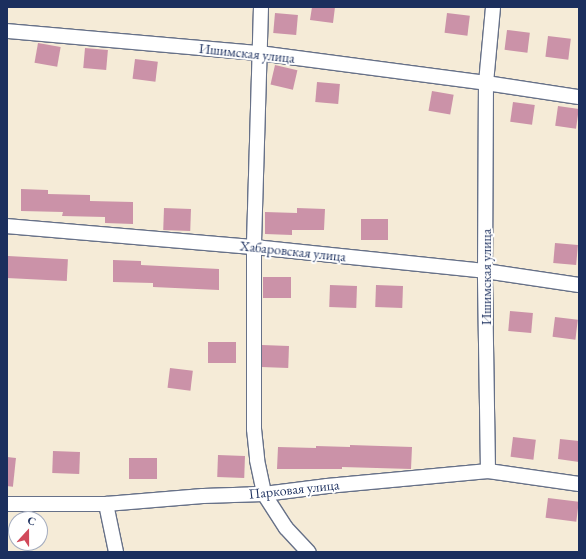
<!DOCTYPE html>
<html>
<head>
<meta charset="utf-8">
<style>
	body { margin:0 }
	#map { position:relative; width:586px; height:559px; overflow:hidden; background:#f5ebd7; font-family:"EB Garamond",serif }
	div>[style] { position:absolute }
	.building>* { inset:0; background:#cb92a8; transform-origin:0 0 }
	.roads { filter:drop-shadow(1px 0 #677188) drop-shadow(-1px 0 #677188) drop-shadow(0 1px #677188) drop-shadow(0 -1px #677188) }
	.street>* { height:14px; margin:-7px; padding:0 7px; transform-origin:7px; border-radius:7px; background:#fff }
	span { translate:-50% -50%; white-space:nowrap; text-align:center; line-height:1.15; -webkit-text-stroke:4px #fff; paint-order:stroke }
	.street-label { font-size:14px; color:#1b2f5e }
	.frame { position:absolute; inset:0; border:8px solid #1b2f5e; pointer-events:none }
	.north { position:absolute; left:8px; top:511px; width:40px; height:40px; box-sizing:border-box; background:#fff; border:1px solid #a4acbf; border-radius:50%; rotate:21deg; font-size:11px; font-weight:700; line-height:16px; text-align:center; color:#1b2f5e }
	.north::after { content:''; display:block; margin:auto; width:14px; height:18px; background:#d1495b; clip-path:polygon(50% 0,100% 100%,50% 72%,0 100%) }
</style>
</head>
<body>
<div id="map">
	<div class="building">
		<div style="clip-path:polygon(312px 7px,335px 7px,333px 23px,310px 20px)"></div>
		<div style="left:275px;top:13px;width:23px;height:20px;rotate:5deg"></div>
		<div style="left:447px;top:13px;width:23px;height:20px;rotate:7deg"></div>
		<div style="left:507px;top:30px;width:23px;height:20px;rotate:7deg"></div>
		<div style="left:548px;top:36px;width:23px;height:21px;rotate:7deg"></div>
		<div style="left:38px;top:43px;width:23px;height:20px;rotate:10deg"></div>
		<div style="left:85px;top:48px;width:23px;height:20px;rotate:5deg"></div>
		<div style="left:135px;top:59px;width:23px;height:20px;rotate:7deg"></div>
		<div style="left:275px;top:65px;width:23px;height:20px;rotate:13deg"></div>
		<div style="left:317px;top:82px;width:23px;height:20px;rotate:5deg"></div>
		<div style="left:432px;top:91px;width:22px;height:20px;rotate:10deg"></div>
		<div style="left:513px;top:102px;width:22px;height:20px;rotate:8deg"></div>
		<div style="left:558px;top:106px;width:21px;height:20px;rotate:8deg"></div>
		<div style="clip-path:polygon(21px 189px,48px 190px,48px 194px,90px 195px,90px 201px,133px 202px,133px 224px,105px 223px,105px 217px,62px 216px,63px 212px,21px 211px)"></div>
		<div style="left:164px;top:208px;width:27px;height:22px;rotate:2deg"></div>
		<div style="clip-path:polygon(297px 208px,325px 209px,324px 230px,292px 230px,292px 235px,265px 234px,265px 212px,297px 213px)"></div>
		<div style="left:361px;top:219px;width:27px;height:21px"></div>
		<div style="left:555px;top:243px;width:23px;height:20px;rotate:5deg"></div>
		<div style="left:8px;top:256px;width:60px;height:22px;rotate:3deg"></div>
		<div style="clip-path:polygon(113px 260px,141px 261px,141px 265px,219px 269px,219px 290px,153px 287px,153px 283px,113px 282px)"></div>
		<div style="left:263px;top:277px;width:28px;height:21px"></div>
		<div style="left:330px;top:285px;width:27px;height:22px;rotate:2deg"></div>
		<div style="left:376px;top:285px;width:27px;height:22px;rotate:2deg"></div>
		<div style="left:510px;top:311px;width:23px;height:20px;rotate:5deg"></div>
		<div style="left:555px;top:317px;width:23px;height:20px;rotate:7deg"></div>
		<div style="left:208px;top:342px;width:28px;height:21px"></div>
		<div style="left:262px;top:345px;width:27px;height:22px;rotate:2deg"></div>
		<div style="left:170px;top:368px;width:23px;height:20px;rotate:7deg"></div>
		<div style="left:513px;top:437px;width:23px;height:20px;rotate:7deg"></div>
		<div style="clip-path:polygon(560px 439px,579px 441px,579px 462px,558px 459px)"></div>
		<div style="clip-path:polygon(350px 445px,412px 447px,411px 469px,342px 467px,342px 469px,277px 469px,278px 447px,316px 448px,316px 446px,350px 447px)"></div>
		<div style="left:53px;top:451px;width:27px;height:22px;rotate:2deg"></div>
		<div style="left:218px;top:455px;width:27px;height:22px;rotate:2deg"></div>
		<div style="left:7px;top:457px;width:9px;height:29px;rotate:6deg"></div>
		<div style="left:129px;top:458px;width:28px;height:21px"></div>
		<div style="left:548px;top:498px;width:31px;height:20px;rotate:7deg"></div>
	</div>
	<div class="roads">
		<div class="street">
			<div style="left:261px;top:7px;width:240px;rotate:91.7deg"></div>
			<div style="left:254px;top:247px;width:182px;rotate:90deg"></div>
			<div style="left:254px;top:429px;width:31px;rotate:84deg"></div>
			<div style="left:257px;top:460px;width:35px;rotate:78deg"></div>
			<div style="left:264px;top:494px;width:40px;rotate:57.1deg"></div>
			<div style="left:286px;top:528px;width:33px;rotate:47deg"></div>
			<div style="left:7px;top:31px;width:253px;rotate:5deg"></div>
			<div style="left:259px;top:53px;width:229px;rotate:7.5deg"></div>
			<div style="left:486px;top:83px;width:94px;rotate:8.6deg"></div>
			<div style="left:7px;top:226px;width:248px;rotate:4.9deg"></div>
			<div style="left:254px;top:247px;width:232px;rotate:5.9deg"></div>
			<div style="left:485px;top:271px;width:95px;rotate:8.5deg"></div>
			<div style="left:488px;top:471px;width:200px;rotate:-90.9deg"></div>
			<div style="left:485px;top:271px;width:188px;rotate:-89.7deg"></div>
			<div style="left:486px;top:83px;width:76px;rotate:-84.7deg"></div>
			<div style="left:7px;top:504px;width:99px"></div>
			<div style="left:106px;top:504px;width:97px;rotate:-4.7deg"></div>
			<div style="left:203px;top:496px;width:61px;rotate:-1.9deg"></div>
			<div style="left:264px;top:494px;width:64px;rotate:-7.2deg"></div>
			<div style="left:327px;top:486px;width:162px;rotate:-5.3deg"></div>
			<div style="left:488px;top:471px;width:92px;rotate:8.1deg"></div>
			<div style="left:106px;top:504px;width:49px;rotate:78.2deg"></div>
		</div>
	</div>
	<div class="street-label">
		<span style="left:247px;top:53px;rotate:6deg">Ишимская улица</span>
		<span style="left:293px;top:251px;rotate:6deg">Хабаровская улица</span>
		<span style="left:486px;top:277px;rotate:-90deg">Ишимская улица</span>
		<span style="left:294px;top:489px;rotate:-6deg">Парковая улица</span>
	</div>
	<div class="frame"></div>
	<div class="north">С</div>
</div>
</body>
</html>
